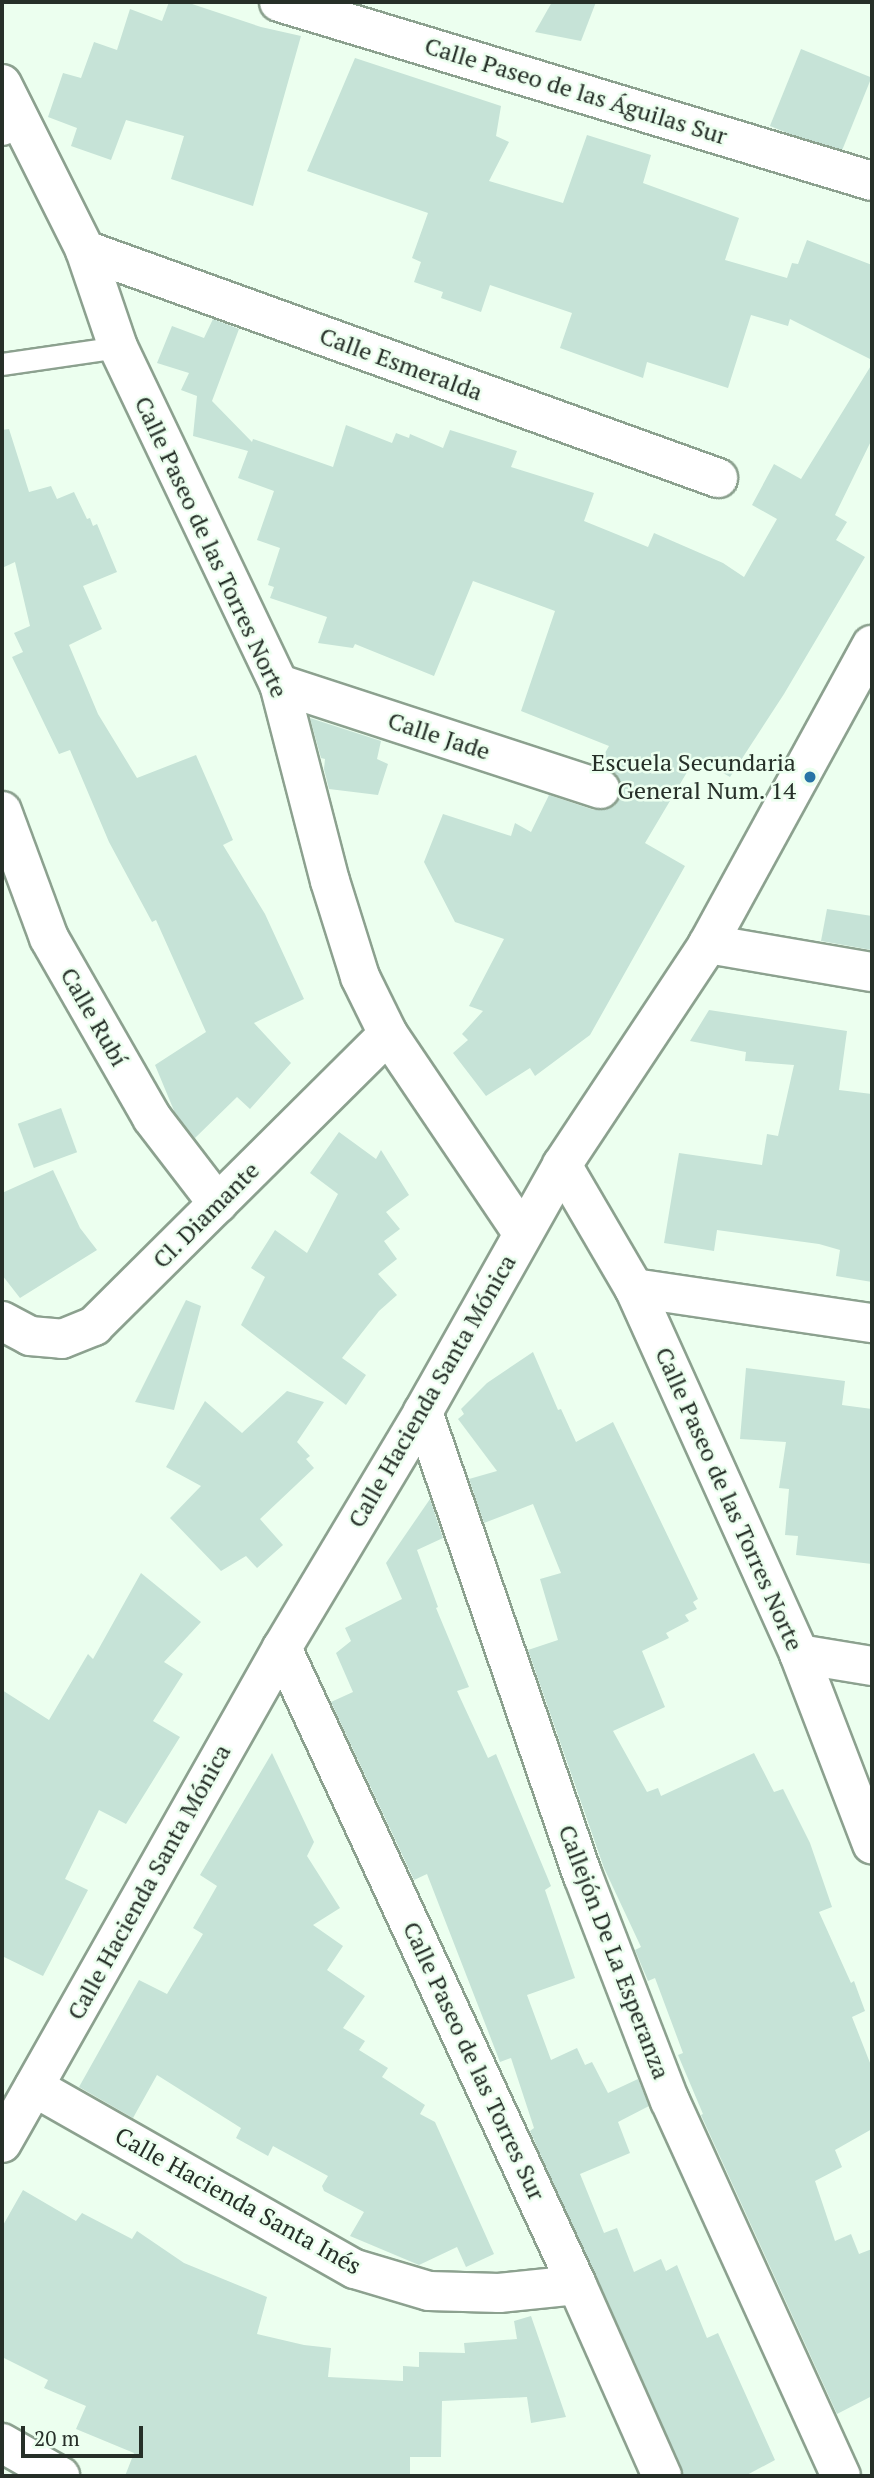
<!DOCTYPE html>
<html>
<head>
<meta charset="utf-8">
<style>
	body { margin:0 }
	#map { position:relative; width:874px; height:2478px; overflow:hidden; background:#ecffef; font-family:"PT Serif",serif }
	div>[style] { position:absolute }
	.building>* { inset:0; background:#c6e3d7; transform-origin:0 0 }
	.roads { filter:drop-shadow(2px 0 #8ca18f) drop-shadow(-2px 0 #8ca18f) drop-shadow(0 2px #8ca18f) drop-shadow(0 -2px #8ca18f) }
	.lane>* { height:21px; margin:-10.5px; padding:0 10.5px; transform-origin:10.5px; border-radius:10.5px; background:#fff }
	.street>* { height:38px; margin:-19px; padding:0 19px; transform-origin:19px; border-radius:19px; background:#fff }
	.secondary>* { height:38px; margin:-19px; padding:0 19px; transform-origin:19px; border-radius:19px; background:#fff }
	.dots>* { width:19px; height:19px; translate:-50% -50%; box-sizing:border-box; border:4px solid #ecffef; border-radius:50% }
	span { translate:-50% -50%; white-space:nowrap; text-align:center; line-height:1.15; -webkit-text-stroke:5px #ecffef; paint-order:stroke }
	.street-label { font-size:24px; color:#262f28 }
	.poi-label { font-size:24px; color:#262f28 }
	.right { translate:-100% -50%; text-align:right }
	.frame { position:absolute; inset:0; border:4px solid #262f28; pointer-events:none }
	.scale { position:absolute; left:21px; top:2426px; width:122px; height:32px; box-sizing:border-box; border:4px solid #262f28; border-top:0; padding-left:9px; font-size:21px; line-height:24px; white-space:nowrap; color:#262f28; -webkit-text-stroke:5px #ecffef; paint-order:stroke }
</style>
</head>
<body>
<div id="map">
	<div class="building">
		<div style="clip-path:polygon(169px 2px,186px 2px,261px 27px,301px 36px,253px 206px,171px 179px,184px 136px,126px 120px,111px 160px,71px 146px,77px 128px,48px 117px,63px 73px,81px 78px,94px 42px,117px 50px,130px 9px,162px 21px)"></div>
		<div style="clip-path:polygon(552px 2px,596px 2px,581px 41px,535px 32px)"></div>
		<div style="left:801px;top:49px;width:76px;height:83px;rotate:22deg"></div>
		<div style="clip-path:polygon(355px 58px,501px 106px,496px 136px,509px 142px,489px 181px,563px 203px,587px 135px,651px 155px,643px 183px,739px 218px,725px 260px,787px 278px,792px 263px,798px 264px,807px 240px,872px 265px,872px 360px,790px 319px,788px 326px,751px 315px,728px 388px,647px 362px,643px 378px,560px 348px,572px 313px,490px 285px,481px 312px,441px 298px,443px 292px,414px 282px,421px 262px,412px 258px,428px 213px,307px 171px)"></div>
		<div style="clip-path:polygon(213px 319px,239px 329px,212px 401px,252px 442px,253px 439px,333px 467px,346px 425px,392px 443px,396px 433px,409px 438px,410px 434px,443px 448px,450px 430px,517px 451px,511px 467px,594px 493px,584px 521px,648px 547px,654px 533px,723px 563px,744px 577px,777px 519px,752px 505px,774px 464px,801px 479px,872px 364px,872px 439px,835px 515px,847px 522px,836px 540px,865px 557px,784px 694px,730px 777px,696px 757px,645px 843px,685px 866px,590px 1035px,535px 1076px,530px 1068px,486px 1096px,453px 1053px,468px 1040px,462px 1034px,483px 1011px,469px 1006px,504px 939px,455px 922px,424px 862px,443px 814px,511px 836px,515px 823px,531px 832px,549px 795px,594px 810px,605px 810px,614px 806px,620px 796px,621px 784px,616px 774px,598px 765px,609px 746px,521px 711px,555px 611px,473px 581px,434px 676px,355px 644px,353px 648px,318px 643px,327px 617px,270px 598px,274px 587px,268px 585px,280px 548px,257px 540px,274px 491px,238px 478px,248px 451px,193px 436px,197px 396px,181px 390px,189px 373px,157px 363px,172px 326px,204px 338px)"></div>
		<div style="clip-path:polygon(9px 429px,29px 492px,51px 486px,57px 499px,74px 492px,87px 519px,90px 518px,93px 526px,97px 524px,117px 572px,83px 586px,102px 629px,69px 645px,98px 714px,137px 778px,196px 755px,233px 840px,223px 845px,265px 914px,304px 999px,254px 1023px,291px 1063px,250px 1109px,237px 1097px,195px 1138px,175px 1113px,155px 1065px,206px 1032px,156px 920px,152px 922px,109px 842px,70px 750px,59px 754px,12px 657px,23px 652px,14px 633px,30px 626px,15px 562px,2px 568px,2px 430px)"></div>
		<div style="clip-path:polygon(310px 718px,381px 741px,377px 759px,388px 764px,378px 795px,329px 789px,324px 769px,325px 759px,321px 758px)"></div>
		<div style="clip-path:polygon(827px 909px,872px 916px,872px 950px,821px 941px)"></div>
		<div style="clip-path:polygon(709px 1010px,847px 1031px,839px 1090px,872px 1094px,872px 1282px,836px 1276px,840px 1250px,819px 1244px,717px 1230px,714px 1251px,664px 1243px,679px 1153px,762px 1165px,767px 1134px,778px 1136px,794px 1065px,745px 1061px,746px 1052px,690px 1041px)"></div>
		<div style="left:61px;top:1108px;width:47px;height:46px;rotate:70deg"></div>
		<div style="clip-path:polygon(339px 1132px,376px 1159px,381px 1150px,409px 1195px,386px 1212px,400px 1229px,384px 1241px,397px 1259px,378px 1274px,397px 1295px,379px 1311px,342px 1358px,366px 1375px,346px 1405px,241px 1325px,265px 1277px,251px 1268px,275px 1230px,307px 1253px,338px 1194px,310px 1173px)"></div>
		<div style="clip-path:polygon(53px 1170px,80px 1228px,97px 1250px,20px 1298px,2px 1275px,2px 1193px)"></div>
		<div style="clip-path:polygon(186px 1300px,201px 1306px,174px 1410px,135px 1402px)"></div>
		<div style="clip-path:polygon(533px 1352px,558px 1410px,561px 1409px,576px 1442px,613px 1422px,698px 1599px,693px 1602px,697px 1609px,685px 1615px,689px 1621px,666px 1633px,669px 1638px,642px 1651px,665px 1707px,613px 1731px,647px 1792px,658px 1788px,661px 1796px,754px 1753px,774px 1792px,783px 1789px,810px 1843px,832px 1907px,819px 1912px,851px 1983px,854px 1981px,865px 2011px,852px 2017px,872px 2068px,872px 2129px,835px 2150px,842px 2167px,815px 2181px,835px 2241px,851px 2234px,859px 2254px,872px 2249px,872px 2396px,837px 2414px,701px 2115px,703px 2114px,678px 2055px,683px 2053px,655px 1978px,648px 1981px,635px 1950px,641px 1947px,604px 1868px,528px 1650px,558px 1640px,540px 1579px,561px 1573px,533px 1504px,484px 1523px,469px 1479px,497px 1471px,458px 1419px,464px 1414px,461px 1409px,487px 1383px)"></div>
		<div style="clip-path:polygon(746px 1368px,845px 1381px,842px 1405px,872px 1409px,872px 1564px,796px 1555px,798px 1536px,785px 1535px,789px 1489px,779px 1488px,786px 1442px,740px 1439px)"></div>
		<div style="clip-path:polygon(287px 1391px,324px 1402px,297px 1442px,310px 1456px,306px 1459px,314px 1468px,260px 1519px,283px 1545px,257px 1568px,246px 1556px,221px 1571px,170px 1518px,201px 1486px,166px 1467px,205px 1401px,242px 1433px)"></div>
		<div style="clip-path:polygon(430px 1499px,443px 1538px,417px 1550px,438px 1607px,436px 1608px,469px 1687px,457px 1691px,488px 1758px,496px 1754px,551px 1886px,545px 1890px,575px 1978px,527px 1995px,551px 2060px,577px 2048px,585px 2065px,592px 2062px,608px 2093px,638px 2079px,649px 2106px,618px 2122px,630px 2153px,580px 2174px,604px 2233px,617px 2228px,634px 2272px,661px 2259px,666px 2271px,677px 2265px,707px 2338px,718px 2333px,775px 2460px,745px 2476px,684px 2476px,530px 2131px,534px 2128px,511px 2058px,500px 2062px,427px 1874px,414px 1880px,331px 1702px,353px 1692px,336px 1653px,351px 1641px,345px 1628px,402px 1599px,386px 1563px)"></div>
		<div style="clip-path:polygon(141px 1573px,201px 1622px,164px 1662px,183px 1674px,153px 1721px,180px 1737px,126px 1824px,99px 1810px,65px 1879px,88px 1890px,43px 1976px,2px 1956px,2px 1690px,49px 1720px,88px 1654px,93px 1659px)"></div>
		<div style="clip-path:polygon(272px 1753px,314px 1842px,307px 1856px,340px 1908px,313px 1925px,343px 1946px,327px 1970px,365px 1996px,343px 2028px,365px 2041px,359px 2050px,388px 2068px,382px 2077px,425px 2105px,420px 2114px,435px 2122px,494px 2254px,466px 2267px,457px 2247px,419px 2265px,350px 2236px,364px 2212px,324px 2191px,322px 2186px,328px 2176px,273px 2146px,268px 2156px,236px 2138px,241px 2128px,157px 2075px,133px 2118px,79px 2087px,139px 1980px,167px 1994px,203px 1934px,193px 1928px,217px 1886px,200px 1875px)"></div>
		<div style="clip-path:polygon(23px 2190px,76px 2221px,82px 2213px,132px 2239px,137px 2231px,184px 2263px,267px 2297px,257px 2334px,304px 2345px,331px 2348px,328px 2377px,403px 2381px,403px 2366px,419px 2367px,419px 2352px,465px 2353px,464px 2343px,517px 2339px,514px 2321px,531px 2316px,566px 2417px,531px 2423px,527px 2397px,442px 2401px,441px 2457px,410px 2457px,410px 2476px,125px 2476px,134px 2453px,76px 2429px,86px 2406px,44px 2388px,48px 2380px,2px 2357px,2px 2227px)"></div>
	</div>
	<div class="roads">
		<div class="lane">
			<div style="left:2px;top:364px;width:117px;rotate:-8.3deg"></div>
		</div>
		<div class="street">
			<div style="left:279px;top:2px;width:619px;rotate:16.8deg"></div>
			<div style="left:2px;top:84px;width:186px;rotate:63.4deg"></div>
			<div style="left:85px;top:250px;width:102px;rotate:71.2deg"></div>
			<div style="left:118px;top:347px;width:373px;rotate:64.5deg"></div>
			<div style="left:279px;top:684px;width:203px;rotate:75.5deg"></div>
			<div style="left:330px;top:881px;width:101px;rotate:72.6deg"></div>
			<div style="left:360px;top:977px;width:64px;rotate:63.8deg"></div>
			<div style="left:388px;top:1034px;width:240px;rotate:56deg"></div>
			<div style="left:85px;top:250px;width:673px;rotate:19.81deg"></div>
			<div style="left:279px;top:684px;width:338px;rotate:18.1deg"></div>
			<div style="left:2px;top:811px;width:135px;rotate:69.7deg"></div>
			<div style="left:49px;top:938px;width:207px;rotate:60.2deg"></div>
			<div style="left:152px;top:1118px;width:108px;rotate:52.5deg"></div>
			<div style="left:708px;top:944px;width:166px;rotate:9.7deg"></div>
			<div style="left:562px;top:1165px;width:143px;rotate:59.7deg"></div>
			<div style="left:634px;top:1288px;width:401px;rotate:65.7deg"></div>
			<div style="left:799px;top:1654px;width:204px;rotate:69deg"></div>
			<div style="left:634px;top:1288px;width:241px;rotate:8.4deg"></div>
			<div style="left:2px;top:1321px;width:32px;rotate:28deg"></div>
			<div style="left:30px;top:1336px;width:32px;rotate:5deg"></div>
			<div style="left:62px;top:1339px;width:35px;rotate:-22deg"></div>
			<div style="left:94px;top:1326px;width:414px;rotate:-44.8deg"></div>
			<div style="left:423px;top:1412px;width:491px;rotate:71deg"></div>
			<div style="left:583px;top:1876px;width:241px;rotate:68.9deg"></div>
			<div style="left:670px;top:2101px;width:412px;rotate:65.5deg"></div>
			<div style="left:282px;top:1648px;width:702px;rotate:65.15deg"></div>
			<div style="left:577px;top:2285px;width:209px;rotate:66deg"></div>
			<div style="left:799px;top:1654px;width:74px;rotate:9.3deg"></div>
			<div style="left:34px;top:2087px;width:369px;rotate:29.6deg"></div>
			<div style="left:355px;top:2269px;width:77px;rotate:16.6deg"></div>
			<div style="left:429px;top:2291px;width:70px;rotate:1.6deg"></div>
			<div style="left:499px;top:2293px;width:78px;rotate:-5.9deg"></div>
			<div style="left:2px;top:2443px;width:67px;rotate:29.6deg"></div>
		</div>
		<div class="secondary">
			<div style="left:2px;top:126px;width:22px;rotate:-60deg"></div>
			<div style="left:2px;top:2143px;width:569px;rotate:-60.51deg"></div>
			<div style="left:282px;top:1648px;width:275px;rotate:-59.1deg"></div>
			<div style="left:423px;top:1412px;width:283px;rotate:-60.6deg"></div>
			<div style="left:562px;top:1165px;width:265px;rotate:-56.5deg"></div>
			<div style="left:708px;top:944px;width:341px;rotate:-61.3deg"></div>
		</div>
	</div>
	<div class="dots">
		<div style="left:810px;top:777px;background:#2874a7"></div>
	</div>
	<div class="street-label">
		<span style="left:576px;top:91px;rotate:17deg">Calle Paseo de las Águilas Sur</span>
		<span style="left:401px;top:364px;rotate:20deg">Calle Esmeralda</span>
		<span style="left:211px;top:547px;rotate:65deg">Calle Paseo de las Torres Norte</span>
		<span style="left:439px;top:736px;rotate:18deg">Calle Jade</span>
		<span style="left:94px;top:1017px;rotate:60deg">Calle Rubí</span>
		<span style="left:206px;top:1215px;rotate:-45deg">Cl. Diamante</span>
		<span style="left:432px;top:1391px;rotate:-60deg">Calle Hacienda Santa Mónica</span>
		<span style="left:729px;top:1499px;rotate:66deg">Calle Paseo de las Torres Norte</span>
		<span style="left:149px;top:1882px;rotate:-61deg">Calle Hacienda Santa Mónica</span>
		<span style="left:614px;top:1952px;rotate:69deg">Callejón De La Esperanza</span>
		<span style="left:474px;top:2061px;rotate:65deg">Calle Paseo de las Torres Sur</span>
		<span style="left:238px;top:2201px;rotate:29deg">Calle Hacienda Santa Inés</span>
	</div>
	<div class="poi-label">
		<span class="right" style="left:796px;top:777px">Escuela Secundaria<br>General Num. 14</span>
	</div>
	<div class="frame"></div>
	<div class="scale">20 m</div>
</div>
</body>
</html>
